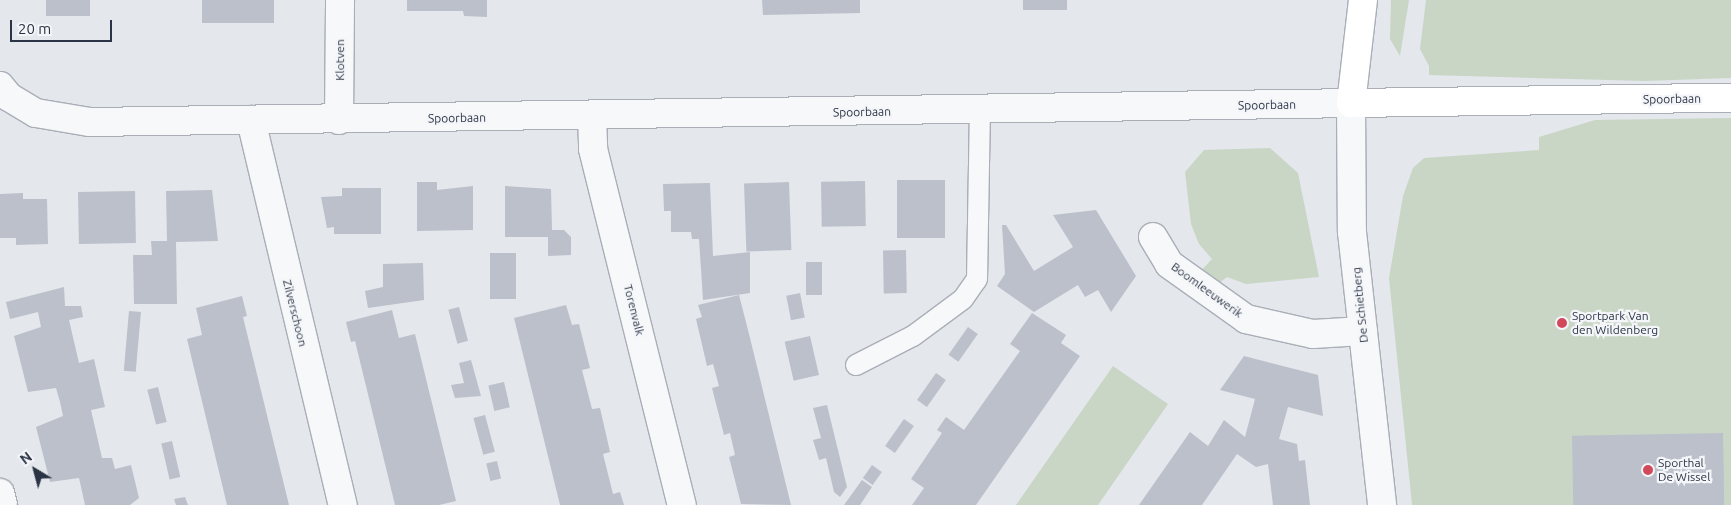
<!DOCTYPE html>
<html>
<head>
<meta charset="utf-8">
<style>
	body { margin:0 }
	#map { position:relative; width:1731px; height:505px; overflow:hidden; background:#e4e7ec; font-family:Ubuntu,sans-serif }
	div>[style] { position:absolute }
	.green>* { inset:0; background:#c9d6c5 }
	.building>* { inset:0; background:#bbc0ca; transform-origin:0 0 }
	.roads { filter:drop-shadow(1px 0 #a9aeb7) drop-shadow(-1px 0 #a9aeb7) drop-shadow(0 1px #a9aeb7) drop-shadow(0 -1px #a9aeb7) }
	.lane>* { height:20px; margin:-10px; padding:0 10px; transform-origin:10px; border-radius:10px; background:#f7f8fa }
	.street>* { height:28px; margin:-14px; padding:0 14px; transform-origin:14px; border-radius:14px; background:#f7f8fa }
	.secondary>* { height:28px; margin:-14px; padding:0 14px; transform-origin:14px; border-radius:14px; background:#fff }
	.dots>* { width:14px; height:14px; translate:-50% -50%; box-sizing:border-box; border:2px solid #f4f6f9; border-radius:50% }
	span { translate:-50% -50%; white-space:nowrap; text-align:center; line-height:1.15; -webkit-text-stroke:4.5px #f4f6f9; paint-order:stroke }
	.street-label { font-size:12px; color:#2b3445 }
	.poi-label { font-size:12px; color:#2b3445 }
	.left { translate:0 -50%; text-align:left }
	.north { position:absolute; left:10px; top:445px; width:50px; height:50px; -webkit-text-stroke:4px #f4f6f9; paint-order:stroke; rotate:323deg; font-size:14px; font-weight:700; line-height:20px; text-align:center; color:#2b3445 }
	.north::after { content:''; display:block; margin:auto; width:18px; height:22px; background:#2b3445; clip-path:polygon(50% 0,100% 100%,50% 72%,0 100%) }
	.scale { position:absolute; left:10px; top:20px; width:102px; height:22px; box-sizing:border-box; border:2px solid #2b3445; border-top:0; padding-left:6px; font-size:15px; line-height:18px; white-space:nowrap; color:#2b3445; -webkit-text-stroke:4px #f4f6f9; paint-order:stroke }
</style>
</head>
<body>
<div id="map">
	<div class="green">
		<div style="clip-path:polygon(1391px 0,1409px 0,1400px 56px,1390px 39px)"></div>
		<div style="clip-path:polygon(1426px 0,1731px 0,1731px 78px,1645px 81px,1429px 75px,1429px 66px,1420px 49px)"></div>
		<div style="clip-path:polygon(1731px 118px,1731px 505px,1412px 505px,1389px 278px,1403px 196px,1413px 168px,1424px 158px,1539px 150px,1539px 137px,1595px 120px)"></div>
		<div style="clip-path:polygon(1270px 148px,1298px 173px,1319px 277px,1246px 284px,1227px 277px,1214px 287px,1197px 275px,1212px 259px,1199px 244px,1191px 224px,1185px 172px,1204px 150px)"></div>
		<div style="clip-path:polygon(1113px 366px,1168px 404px,1098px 505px,1016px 505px)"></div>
	</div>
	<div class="building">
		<div style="left:46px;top:0;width:44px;height:16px"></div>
		<div style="left:202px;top:0;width:72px;height:23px"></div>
		<div style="clip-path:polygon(407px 0,487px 0,487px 17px,464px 16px,463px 11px,407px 11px)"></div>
		<div style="clip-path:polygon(762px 0,860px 0,860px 13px,763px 15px)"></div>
		<div style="left:1023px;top:0;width:44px;height:10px"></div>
		<div style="left:897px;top:180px;width:48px;height:58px"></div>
		<div style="left:865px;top:181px;width:45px;height:44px;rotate:89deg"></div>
		<div style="clip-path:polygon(417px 182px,437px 182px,437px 190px,473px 186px,473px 230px,417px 231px)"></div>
		<div style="left:789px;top:182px;width:68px;height:45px;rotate:88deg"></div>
		<div style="clip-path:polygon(710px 183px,713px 256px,750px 252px,750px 293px,703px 300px,699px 239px,692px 239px,691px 232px,671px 232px,671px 211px,664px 211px,663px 184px)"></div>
		<div style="clip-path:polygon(505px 186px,551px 189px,552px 230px,564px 230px,571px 237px,571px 255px,548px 256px,548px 237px,505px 237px)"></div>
		<div style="clip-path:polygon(342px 188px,381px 188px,381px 234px,334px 234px,334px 227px,327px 228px,321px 197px,342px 196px)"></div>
		<div style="clip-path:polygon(212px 190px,218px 241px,176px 242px,177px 304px,134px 304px,133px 255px,152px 255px,151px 241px,167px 241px,166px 191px)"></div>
		<div style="left:135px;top:191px;width:52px;height:57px;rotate:89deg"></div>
		<div style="clip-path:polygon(23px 193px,23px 199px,47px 199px,48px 244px,16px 245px,16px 238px,0 238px,0 194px)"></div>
		<div style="clip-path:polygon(1096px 210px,1136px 276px,1111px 312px,1098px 290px,1085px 297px,1078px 285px,1034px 312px,997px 286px,1005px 274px,1002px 225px,1006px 225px,1034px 271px,1073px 247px,1053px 215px)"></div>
		<div style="left:906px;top:250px;width:43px;height:23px;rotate:89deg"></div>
		<div style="left:490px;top:253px;width:26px;height:46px"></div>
		<div style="left:806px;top:262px;width:16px;height:33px"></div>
		<div style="clip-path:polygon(423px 263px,424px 300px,368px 308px,365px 291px,383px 287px,383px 264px)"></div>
		<div style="clip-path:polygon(64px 287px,65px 306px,81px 306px,83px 317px,69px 320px,79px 363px,94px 359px,105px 407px,91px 410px,102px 458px,112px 458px,115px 469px,131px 465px,139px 498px,130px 505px,85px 505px,79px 478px,50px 482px,36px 427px,63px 416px,60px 402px,56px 388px,28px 392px,14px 336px,41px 327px,38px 312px,10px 319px,6px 302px)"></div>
		<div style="left:800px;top:293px;width:25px;height:14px;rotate:79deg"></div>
		<div style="clip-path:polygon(739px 295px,748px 330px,791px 505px,741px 504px,729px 457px,735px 455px,730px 433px,724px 435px,712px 388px,719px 386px,713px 364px,707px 366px,696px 319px,702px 317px,698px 305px)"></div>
		<div style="clip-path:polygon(242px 296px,247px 316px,243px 317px,289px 505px,227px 505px,187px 339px,202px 335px,196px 308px)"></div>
		<div style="clip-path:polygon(566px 305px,572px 325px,579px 324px,590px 368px,582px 370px,592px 409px,600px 408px,610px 452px,603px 454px,613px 494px,620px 492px,624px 505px,560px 505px,514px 318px)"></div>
		<div style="left:459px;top:307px;width:35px;height:11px;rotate:75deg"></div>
		<div style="clip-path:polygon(392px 310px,399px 338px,415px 334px,456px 501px,439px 505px,395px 505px,355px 341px,351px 342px,346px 322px)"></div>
		<div style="left:129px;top:311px;width:12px;height:60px;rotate:5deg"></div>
		<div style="clip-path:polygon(1032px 313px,1066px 335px,1061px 343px,1080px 356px,976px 505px,912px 505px,924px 488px,911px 479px,942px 433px,937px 430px,946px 417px,964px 430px,1020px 351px,1010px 344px)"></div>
		<div style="left:968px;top:327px;width:12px;height:34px;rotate:35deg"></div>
		<div style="left:810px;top:336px;width:40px;height:26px;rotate:77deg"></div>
		<div style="clip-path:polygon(1244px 356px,1318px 375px,1323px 416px,1288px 407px,1279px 439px,1297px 444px,1299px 461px,1305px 460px,1310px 505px,1273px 505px,1268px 464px,1256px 467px,1237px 454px,1202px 505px,1139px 505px,1190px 432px,1208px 446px,1224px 420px,1245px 437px,1255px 399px,1220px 390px)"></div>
		<div style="clip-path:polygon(471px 360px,481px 396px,455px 398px,451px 385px,464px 383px,459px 363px)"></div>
		<div style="left:936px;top:373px;width:12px;height:33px;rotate:35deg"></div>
		<div style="left:504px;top:382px;width:26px;height:16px;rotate:77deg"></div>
		<div style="left:158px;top:387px;width:36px;height:11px;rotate:76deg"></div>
		<div style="clip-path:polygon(827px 405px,847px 487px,840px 497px,834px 492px,826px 458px,819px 460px,813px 440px,821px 438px,813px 408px)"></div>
		<div style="left:485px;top:415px;width:38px;height:12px;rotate:75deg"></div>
		<div style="left:904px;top:419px;width:12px;height:33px;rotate:35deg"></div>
		<div style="left:1723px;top:433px;width:72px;height:151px;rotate:89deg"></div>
		<div style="left:172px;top:441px;width:37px;height:11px;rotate:77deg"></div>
		<div style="left:497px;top:461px;width:18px;height:11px;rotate:77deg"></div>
		<div style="left:872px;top:465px;width:12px;height:16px;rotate:35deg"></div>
		<div style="clip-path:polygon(862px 480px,872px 487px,860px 505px,844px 505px)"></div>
		<div style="clip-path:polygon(185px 497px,188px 505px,176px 505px,174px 499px)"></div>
	</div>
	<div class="roads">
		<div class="lane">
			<div style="left:856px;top:365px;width:64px;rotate:-27deg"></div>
			<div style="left:913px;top:336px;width:62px;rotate:-36.5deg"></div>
			<div style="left:963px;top:299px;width:24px;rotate:-55deg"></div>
			<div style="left:977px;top:279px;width:168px;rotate:-89deg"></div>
		</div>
		<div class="street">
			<div style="left:0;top:86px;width:14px;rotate:51deg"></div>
			<div style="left:9px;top:97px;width:31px;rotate:31deg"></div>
			<div style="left:36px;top:113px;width:55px;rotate:9.5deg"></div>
			<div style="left:90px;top:122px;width:1261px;rotate:-0.86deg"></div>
			<div style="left:1351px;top:103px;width:129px;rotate:89.6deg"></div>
			<div style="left:1352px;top:232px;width:275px;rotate:83.7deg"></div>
			<div style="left:592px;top:115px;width:34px;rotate:88deg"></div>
			<div style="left:593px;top:149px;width:367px;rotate:76deg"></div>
			<div style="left:251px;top:120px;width:396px;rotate:76.6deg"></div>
			<div style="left:339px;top:120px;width:120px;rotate:-89.5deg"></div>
			<div style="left:1153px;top:237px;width:31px;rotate:59deg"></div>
			<div style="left:1169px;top:264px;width:95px;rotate:35.5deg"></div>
			<div style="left:1246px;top:319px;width:69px;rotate:12.6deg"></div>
			<div style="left:1313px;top:334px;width:50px;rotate:-3.4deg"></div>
			<div style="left:0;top:493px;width:12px;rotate:76deg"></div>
		</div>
		<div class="secondary">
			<div style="left:1363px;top:0;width:104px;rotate:96.6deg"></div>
			<div style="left:1351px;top:103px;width:380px;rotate:-0.8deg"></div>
		</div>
	</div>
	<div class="dots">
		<div style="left:1562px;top:323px;background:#d1495b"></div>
		<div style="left:1648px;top:470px;background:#d1495b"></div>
	</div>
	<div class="street-label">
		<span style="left:340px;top:60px;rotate:-90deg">Klotven</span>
		<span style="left:1672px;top:99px;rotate:-1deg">Spoorbaan</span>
		<span style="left:1267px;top:105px;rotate:-1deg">Spoorbaan</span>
		<span style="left:862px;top:112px;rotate:-1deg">Spoorbaan</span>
		<span style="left:457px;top:118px;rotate:-1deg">Spoorbaan</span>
		<span style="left:1207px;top:290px;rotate:36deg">Boomleeuwerik</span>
		<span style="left:1360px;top:305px;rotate:-96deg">De Schietberg</span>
		<span style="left:634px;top:310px;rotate:76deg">Torenvalk</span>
		<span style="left:295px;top:313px;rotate:76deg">Zilverschoon</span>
	</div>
	<div class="poi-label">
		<span class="left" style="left:1572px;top:323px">Sportpark Van<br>den Wildenberg</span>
		<span class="left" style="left:1658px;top:470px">Sporthal<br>De Wissel</span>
	</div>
	<div class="north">N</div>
	<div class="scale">20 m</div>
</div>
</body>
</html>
